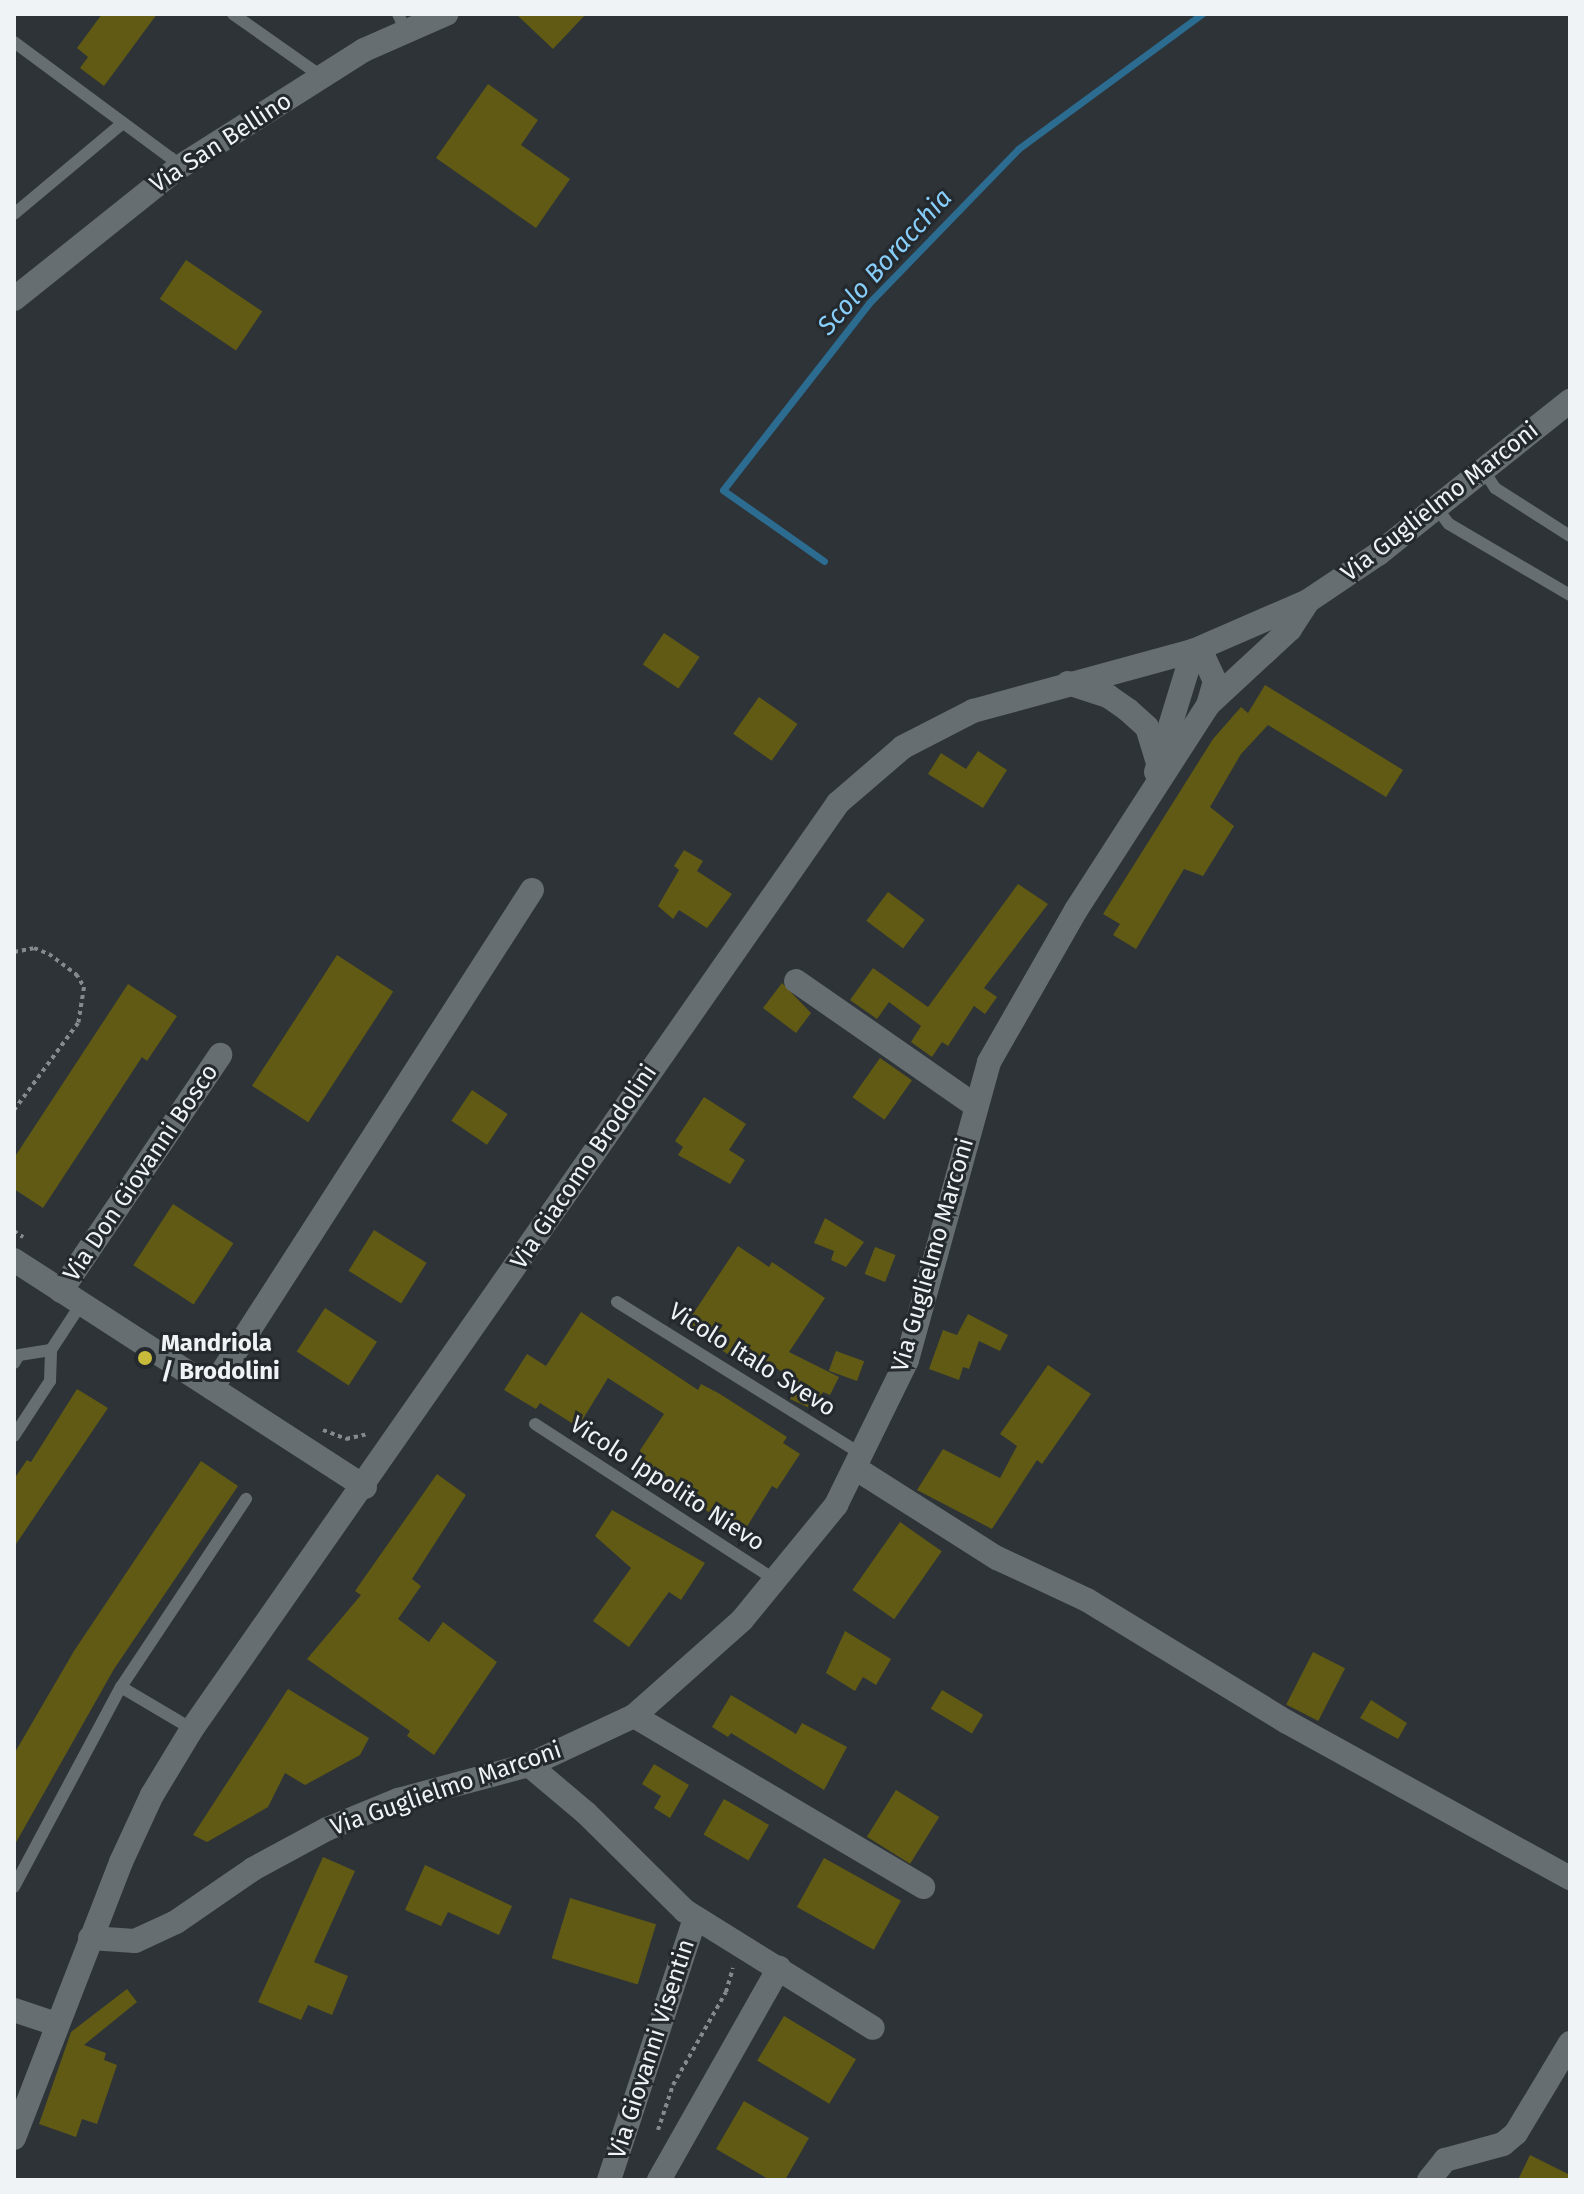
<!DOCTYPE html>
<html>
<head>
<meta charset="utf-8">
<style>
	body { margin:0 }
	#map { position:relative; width:1584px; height:2194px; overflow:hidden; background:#2d3337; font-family:"Fira Sans",sans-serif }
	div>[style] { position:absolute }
	.stream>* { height:7px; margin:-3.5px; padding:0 3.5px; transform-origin:3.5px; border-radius:3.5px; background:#2c6c91 }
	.building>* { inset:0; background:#615a14; transform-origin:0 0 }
	.path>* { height:4px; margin-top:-2px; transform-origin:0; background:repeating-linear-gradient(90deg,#858a8d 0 4px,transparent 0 8px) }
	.service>* { height:12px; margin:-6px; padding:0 6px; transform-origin:6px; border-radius:6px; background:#676e72 }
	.minor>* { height:24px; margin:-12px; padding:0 12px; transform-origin:12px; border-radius:12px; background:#676e72 }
	.tertiary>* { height:24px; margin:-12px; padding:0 12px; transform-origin:12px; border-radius:12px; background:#676e72 }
	.dots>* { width:22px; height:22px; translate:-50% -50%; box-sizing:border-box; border:4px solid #23292d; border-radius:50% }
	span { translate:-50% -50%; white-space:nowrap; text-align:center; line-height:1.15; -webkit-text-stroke:6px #23292d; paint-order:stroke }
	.street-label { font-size:24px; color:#eff3f6 }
	.poi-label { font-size:24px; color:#eff3f6; font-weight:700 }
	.left { translate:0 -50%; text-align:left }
	.water-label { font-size:26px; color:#88cefa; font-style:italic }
	.frame { position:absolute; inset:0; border:16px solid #eff3f6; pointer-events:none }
</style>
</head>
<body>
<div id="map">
	<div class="stream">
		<div style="left:824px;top:561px;width:123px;rotate:-144.9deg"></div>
		<div style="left:723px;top:490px;width:237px;rotate:-52deg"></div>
		<div style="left:869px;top:303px;width:214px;rotate:-45.9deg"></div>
		<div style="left:1018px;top:149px;width:228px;rotate:-36.3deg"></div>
	</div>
	<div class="building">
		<div style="clip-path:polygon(102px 14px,157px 14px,104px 86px,80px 68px,88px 57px,77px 48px)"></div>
		<div style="clip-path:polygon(516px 14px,586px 14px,553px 49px)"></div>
		<div style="clip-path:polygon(488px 84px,538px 120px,521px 145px,570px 179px,536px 228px,436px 158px)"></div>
		<div style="left:186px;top:260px;width:92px;height:47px;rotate:34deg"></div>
		<div style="left:664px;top:633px;width:43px;height:38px;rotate:34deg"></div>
		<div style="clip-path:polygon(1265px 685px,1403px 770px,1386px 797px,1268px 725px,1241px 754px,1210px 807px,1234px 826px,1203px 876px,1184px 869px,1136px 949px,1113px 935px,1120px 924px,1103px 914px,1213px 739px,1241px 707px,1248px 713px)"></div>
		<div style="left:759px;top:697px;width:47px;height:45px;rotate:35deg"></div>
		<div style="clip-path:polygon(978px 751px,1007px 770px,983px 808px,928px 774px,941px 753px,966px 769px)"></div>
		<div style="clip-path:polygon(684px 850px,703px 861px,697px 871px,732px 894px,707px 928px,679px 910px,673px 919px,658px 906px,679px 870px,674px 866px)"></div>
		<div style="clip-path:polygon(1018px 884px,1048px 904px,984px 988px,997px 997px,985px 1014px,974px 1006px,948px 1046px,942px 1042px,932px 1057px,911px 1042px,921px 1026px,889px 1002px,877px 1019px,850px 1000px,873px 968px,928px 1007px)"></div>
		<div style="left:888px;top:892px;width:46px;height:36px;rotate:37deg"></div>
		<div style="left:337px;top:955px;width:67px;height:156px;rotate:33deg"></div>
		<div style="clip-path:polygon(782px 983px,811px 1013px,796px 1033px,763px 1008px)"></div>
		<div style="clip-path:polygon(128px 984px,177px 1016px,147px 1061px,142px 1057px,43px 1208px,14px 1189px,14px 1158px)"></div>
		<div style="left:880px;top:1058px;width:39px;height:48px;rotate:35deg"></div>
		<div style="left:472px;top:1090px;width:43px;height:37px;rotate:34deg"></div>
		<div style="clip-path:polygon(704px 1097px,746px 1124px,729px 1150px,745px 1160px,730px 1184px,678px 1155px,683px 1147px,675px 1141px)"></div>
		<div style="left:173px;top:1204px;width:72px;height:73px;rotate:33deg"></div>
		<div style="clip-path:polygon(825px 1218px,864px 1242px,846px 1267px,831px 1260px,834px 1251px,814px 1243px)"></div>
		<div style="left:374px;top:1230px;width:62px;height:48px;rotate:32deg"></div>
		<div style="clip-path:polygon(738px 1246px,769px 1267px,772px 1262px,825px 1298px,789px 1352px,839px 1377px,830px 1395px,823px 1392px,814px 1410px,790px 1399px,798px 1383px,763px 1359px,755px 1372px,685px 1326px)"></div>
		<div style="left:875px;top:1247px;width:22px;height:29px;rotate:21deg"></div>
		<div style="left:325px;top:1308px;width:62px;height:52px;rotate:33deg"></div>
		<div style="clip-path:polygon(581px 1312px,698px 1390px,701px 1384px,720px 1394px,787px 1437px,783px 1443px,800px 1454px,777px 1489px,772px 1486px,743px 1533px,631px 1464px,664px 1414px,608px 1378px,578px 1427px,540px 1403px,536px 1409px,504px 1390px,527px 1354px,546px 1366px)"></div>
		<div style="clip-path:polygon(968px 1314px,1008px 1335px,1000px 1351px,979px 1341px,969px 1369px,963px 1367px,959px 1380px,929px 1369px,943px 1330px,957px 1335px)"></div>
		<div style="left:836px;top:1351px;width:30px;height:21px;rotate:20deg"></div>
		<div style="clip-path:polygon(1048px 1365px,1091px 1394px,1042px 1464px,1037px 1460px,992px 1529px,917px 1490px,943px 1449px,1000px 1478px,1017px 1446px,1000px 1434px)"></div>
		<div style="clip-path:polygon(77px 1389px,108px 1408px,14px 1547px,14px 1479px,27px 1460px,31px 1462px)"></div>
		<div style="clip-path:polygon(201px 1461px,238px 1486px,114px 1669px,14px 1846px,14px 1754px,74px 1651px)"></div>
		<div style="clip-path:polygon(437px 1474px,466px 1495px,412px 1579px,421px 1586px,398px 1619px,429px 1642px,443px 1622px,497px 1662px,434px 1755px,407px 1736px,410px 1731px,307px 1659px,361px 1595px,355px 1591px)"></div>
		<div style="clip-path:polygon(612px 1510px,705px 1563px,681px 1600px,669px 1592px,629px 1647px,593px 1621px,631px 1568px,595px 1536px)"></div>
		<div style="left:900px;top:1522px;width:51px;height:83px;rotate:35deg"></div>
		<div style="clip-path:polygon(845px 1631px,891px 1659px,876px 1685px,863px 1677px,855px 1691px,826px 1673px)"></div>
		<div style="left:1313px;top:1652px;width:36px;height:59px;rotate:27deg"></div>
		<div style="clip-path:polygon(288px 1689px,369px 1738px,360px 1755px,305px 1785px,285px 1773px,268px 1807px,207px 1842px,193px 1835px)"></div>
		<div style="left:942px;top:1690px;width:48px;height:22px;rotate:31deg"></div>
		<div style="clip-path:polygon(731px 1695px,796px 1734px,802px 1723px,847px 1747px,824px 1790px,731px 1733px,728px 1737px,712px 1727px)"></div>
		<div style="clip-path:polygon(1371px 1700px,1407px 1723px,1398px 1739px,1360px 1718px)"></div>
		<div style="clip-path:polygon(654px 1764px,689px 1785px,670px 1818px,654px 1808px,661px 1796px,642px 1784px)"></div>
		<div style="left:896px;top:1790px;width:51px;height:55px;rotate:32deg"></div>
		<div style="left:724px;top:1799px;width:52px;height:41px;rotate:30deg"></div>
		<div style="clip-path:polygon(323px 1857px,355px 1871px,314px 1962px,348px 1976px,332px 2015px,308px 2005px,301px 2020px,258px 2002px)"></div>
		<div style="left:824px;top:1858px;width:88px;height:56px;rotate:29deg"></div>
		<div style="clip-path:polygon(425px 1865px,512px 1906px,499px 1935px,448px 1912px,441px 1926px,405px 1910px)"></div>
		<div style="left:570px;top:1898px;width:90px;height:63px;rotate:17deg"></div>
		<div style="clip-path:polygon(127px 1989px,137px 2002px,84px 2045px,106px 2053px,104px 2060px,117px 2065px,97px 2124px,82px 2119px,76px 2137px,39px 2124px,71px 2032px)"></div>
		<div style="left:784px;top:2016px;width:84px;height:52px;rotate:31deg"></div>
		<div style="clip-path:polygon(744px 2101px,809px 2138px,785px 2180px,770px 2180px,716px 2149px)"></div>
		<div style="clip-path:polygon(1530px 2155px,1570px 2175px,1570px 2180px,1518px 2180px)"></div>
	</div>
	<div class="path">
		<div style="left:14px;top:952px;width:20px;rotate:-11deg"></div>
		<div style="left:34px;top:948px;width:16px;rotate:22deg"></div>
		<div style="left:49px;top:954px;width:34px;rotate:37deg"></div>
		<div style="left:76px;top:974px;width:15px;rotate:58deg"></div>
		<div style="left:84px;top:987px;width:36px;rotate:99deg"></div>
		<div style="left:78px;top:1023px;width:108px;rotate:126.3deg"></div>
		<div style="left:14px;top:1231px;width:11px;rotate:34deg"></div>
		<div style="left:323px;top:1430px;width:25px;rotate:21deg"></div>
		<div style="left:346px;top:1439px;width:23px;rotate:-13deg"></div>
		<div style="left:658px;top:2130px;width:47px;rotate:-71.6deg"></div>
		<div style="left:673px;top:2085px;width:107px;rotate:-60.3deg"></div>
		<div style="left:726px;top:1992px;width:25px;rotate:-74deg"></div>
	</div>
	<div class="service">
		<div style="left:233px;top:14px;width:108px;rotate:35.2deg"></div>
		<div style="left:321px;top:76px;width:4px;rotate:117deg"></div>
		<div style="left:398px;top:14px;width:19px;rotate:65deg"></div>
		<div style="left:14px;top:42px;width:195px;rotate:36.5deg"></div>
		<div style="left:171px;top:158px;width:12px;rotate:55deg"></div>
		<div style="left:14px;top:214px;width:142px;rotate:-39.9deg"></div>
		<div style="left:1483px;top:470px;width:22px;rotate:56deg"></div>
		<div style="left:1495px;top:488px;width:89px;rotate:32.6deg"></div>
		<div style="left:1436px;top:507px;width:21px;rotate:53deg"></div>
		<div style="left:1449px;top:524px;width:140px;rotate:30.4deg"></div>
		<div style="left:617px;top:1302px;width:290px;rotate:31.9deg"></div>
		<div style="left:14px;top:1363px;width:9px;rotate:-58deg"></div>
		<div style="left:19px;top:1355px;width:32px;rotate:-9deg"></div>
		<div style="left:535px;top:1424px;width:286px;rotate:33deg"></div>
		<div style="left:14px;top:1436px;width:66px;rotate:-56.8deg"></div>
		<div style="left:50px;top:1381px;width:31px;rotate:-88deg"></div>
		<div style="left:51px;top:1350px;width:55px;rotate:-56.9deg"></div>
		<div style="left:121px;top:1687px;width:82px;rotate:30.6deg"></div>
		<div style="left:14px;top:1887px;width:227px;rotate:-61.9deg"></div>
		<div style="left:121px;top:1687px;width:226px;rotate:-56.4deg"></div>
	</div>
	<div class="minor">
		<div style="left:14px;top:299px;width:210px;rotate:-38.6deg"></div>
		<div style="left:178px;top:168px;width:220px;rotate:-32.4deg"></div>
		<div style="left:364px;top:50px;width:90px;rotate:-23.7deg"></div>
		<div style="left:1200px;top:649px;width:35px;rotate:65deg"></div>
		<div style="left:1215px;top:681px;width:25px;rotate:106deg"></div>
		<div style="left:1068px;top:683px;width:42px;rotate:18deg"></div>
		<div style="left:1108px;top:696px;width:24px;rotate:35deg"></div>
		<div style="left:1128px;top:710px;width:25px;rotate:42deg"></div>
		<div style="left:1147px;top:727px;width:37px;rotate:73deg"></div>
		<div style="left:1156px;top:772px;width:127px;rotate:-73deg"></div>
		<div style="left:796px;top:981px;width:219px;rotate:34.8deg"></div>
		<div style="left:61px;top:1291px;width:285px;rotate:-56deg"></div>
		<div style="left:212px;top:1388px;width:592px;rotate:-57.28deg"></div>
		<div style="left:855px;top:1468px;width:168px;rotate:32.4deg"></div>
		<div style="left:997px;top:1558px;width:99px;rotate:25deg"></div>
		<div style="left:1087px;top:1600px;width:234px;rotate:31.4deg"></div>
		<div style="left:1287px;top:1722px;width:323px;rotate:28.9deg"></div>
		<div style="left:634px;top:1716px;width:336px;rotate:30.6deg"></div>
		<div style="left:529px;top:1765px;width:75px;rotate:40.1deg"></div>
		<div style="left:586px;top:1813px;width:139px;rotate:44.7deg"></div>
		<div style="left:685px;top:1911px;width:221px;rotate:31.9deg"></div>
		<div style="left:90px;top:1938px;width:45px;rotate:3.8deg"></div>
		<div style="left:135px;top:1941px;width:45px;rotate:-24.9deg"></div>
		<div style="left:176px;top:1922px;width:93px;rotate:-34.5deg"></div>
		<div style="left:253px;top:1869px;width:84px;rotate:-28.4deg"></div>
		<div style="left:327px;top:1829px;width:77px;rotate:-22.2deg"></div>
		<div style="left:398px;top:1800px;width:136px;rotate:-15deg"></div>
		<div style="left:529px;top:1765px;width:116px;rotate:-25deg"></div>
		<div style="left:634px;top:1716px;width:144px;rotate:-41.6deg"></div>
		<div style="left:742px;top:1620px;width:149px;rotate:-50.7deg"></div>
		<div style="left:836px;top:1505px;width:161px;rotate:-63.9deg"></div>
		<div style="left:907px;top:1360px;width:309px;rotate:-74.6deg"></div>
		<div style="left:989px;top:1062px;width:175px;rotate:-60.2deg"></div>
		<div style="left:1076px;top:910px;width:244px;rotate:-57.2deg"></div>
		<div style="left:1208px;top:705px;width:112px;rotate:-42.8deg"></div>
		<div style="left:1290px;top:629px;width:33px;rotate:-57deg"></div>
		<div style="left:14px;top:2010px;width:44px;rotate:18.4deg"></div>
		<div style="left:609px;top:2180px;width:276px;rotate:-71.8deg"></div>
		<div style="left:659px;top:2180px;width:244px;rotate:-60.5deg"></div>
		<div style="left:1429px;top:2180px;width:26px;rotate:-51deg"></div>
		<div style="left:1445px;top:2160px;width:60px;rotate:-15.4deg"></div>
		<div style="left:1503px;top:2144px;width:17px;rotate:-40deg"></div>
		<div style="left:1516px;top:2133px;width:105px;rotate:-59deg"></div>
	</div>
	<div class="tertiary">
		<div style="left:14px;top:1260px;width:418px;rotate:32.9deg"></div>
		<div style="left:14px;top:2138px;width:296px;rotate:-68.8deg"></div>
		<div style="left:121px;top:1862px;width:74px;rotate:-65.2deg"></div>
		<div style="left:152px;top:1795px;width:77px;rotate:-58.8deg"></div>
		<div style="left:192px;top:1729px;width:1129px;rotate:-55.1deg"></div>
		<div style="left:838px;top:803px;width:86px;rotate:-40.7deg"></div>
		<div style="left:903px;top:747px;width:79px;rotate:-27.2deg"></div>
		<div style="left:973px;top:711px;width:228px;rotate:-15.3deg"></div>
		<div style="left:1193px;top:651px;width:125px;rotate:-23.5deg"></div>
		<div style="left:1308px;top:601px;width:84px;rotate:-33.9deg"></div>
		<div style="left:1378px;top:554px;width:246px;rotate:-38.6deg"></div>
	</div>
	<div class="dots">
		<div style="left:145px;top:1358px;background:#c8bb3b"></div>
	</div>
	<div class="street-label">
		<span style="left:221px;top:143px;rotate:-33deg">Via San Bellino</span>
		<span style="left:1440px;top:502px;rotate:-38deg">Via Guglielmo Marconi</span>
		<span style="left:584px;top:1167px;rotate:-56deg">Via Giacomo Brodolini</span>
		<span style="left:141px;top:1173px;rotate:-56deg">Via Don Giovanni Bosco</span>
		<span style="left:933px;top:1255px;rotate:-74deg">Via Guglielmo Marconi</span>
		<span style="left:752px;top:1360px;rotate:32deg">Vicolo Italo Svevo</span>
		<span style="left:667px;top:1484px;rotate:33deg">Vicolo Ippolito Nievo</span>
		<span style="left:446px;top:1789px;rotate:-19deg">Via Guglielmo Marconi</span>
		<span style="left:652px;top:2049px;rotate:-72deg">Via Giovanni Visentin</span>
	</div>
	<div class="poi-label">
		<span class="left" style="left:161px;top:1358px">Mandriola<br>/ Brodolini</span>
	</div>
	<div class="water-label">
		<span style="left:885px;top:262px;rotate:-48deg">Scolo Boracchia</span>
	</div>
	<div class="frame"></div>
</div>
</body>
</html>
